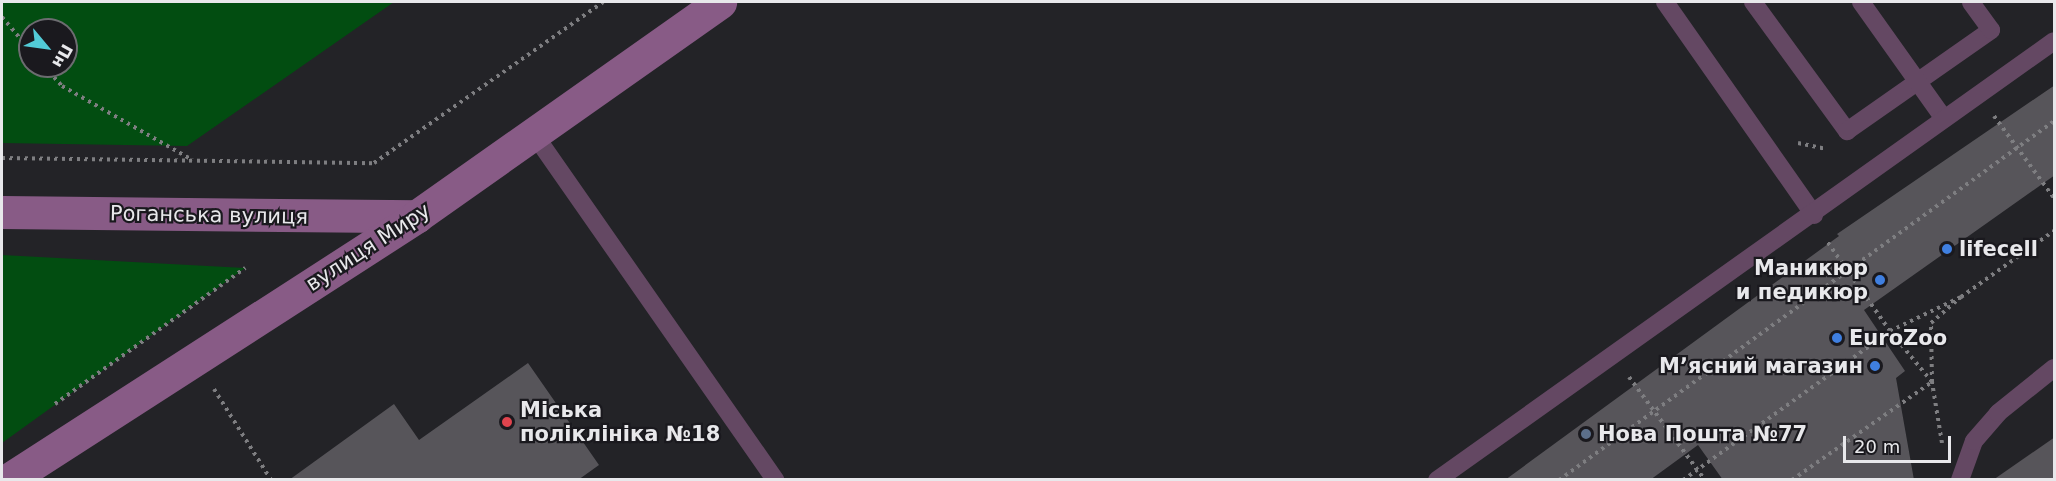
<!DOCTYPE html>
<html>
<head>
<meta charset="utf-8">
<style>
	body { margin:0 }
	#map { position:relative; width:2056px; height:481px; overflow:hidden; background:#232327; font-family:"DejaVu Sans",sans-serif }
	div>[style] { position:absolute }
	.green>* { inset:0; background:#024d11 }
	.building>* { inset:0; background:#57555a }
	.path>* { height:4px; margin-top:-2px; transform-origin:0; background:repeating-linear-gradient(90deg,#7e7e81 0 3px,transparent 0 7.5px) }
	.lane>* { height:18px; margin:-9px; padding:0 9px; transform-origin:9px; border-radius:9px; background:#644863 }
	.secondary>* { height:33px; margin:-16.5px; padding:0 16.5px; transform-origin:16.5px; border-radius:16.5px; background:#885b86 }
	.dots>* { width:16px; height:16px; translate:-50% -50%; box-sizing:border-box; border:3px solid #1a191e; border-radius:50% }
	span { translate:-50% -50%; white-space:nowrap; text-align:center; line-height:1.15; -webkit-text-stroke:4.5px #1a191e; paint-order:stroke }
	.street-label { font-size:21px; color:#e8e8eb }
	.poi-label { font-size:21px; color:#e8e8eb; font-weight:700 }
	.left { translate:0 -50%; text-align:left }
	.right { translate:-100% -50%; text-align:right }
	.frame { position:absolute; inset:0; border:3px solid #e8e8eb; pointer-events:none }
	.north { position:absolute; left:18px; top:18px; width:60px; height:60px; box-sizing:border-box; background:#1a191e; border:2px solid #6c6c70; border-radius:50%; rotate:119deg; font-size:16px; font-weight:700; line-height:24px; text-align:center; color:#e8e8eb }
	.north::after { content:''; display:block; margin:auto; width:21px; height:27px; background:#52cbd7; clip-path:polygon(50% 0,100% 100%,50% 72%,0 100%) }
	.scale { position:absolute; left:1843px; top:436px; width:108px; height:27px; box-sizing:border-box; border:3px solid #e8e8eb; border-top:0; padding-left:8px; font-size:18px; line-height:21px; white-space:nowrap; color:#e8e8eb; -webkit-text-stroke:4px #1a191e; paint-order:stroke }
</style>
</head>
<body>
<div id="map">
	<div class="green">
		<div style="clip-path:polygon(evenodd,2px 2px,394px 2px,187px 146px,2px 143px,2px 2px,30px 30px,66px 30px,66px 66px,30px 66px,30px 30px)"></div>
		<div style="clip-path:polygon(2px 255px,245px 268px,2px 443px)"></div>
	</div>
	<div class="building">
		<div style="clip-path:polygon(2055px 85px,2055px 175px,1864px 310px,1905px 371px,1896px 378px,1914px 480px,1723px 480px,1698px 445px,1650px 480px,1505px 480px,1839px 236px,1837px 234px)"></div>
		<div style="clip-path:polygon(528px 363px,599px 465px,578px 480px,289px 480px,394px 404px,419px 440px)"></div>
		<div style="clip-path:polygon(2055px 437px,2055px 480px,1993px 480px)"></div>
	</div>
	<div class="path">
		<div style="left:2px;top:17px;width:43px;rotate:49.7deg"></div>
		<div style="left:44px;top:66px;width:27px;rotate:48deg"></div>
		<div style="left:62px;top:86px;width:150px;rotate:29.6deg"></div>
		<div style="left:1994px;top:116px;width:102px;rotate:53.8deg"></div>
		<div style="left:1798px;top:143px;width:29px;rotate:12deg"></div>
		<div style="left:2px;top:158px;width:372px;rotate:0.8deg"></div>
		<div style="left:374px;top:163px;width:280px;rotate:-35.1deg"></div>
		<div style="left:1629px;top:377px;width:128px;rotate:53.6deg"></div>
		<div style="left:214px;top:389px;width:107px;rotate:57.9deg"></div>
		<div style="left:55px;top:404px;width:234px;rotate:-35.6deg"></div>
		<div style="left:1942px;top:443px;width:62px;rotate:-99.3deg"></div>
		<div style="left:1932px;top:382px;width:59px;rotate:-91deg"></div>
		<div style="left:1931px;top:323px;width:40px;rotate:-41deg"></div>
		<div style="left:1961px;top:297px;width:114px;rotate:-35.4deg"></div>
		<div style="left:1559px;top:480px;width:611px;rotate:-35.95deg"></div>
		<div style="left:1683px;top:480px;width:255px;rotate:-35.7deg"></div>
		<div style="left:1890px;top:331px;width:79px;rotate:-25.6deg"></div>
		<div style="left:1792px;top:480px;width:171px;rotate:-35deg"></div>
		<div style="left:1932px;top:382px;width:66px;rotate:-129.5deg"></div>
		<div style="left:1890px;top:331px;width:111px;rotate:-125.1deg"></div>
	</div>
	<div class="lane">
		<div style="left:1665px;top:2px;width:260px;rotate:55deg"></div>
		<div style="left:1753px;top:2px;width:160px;rotate:53.9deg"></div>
		<div style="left:1847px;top:131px;width:176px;rotate:-35deg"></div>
		<div style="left:1991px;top:30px;width:34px;rotate:-126deg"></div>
		<div style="left:1861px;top:2px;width:143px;rotate:54.6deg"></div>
		<div style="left:534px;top:134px;width:422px;rotate:55.1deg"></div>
		<div style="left:1437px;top:480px;width:757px;rotate:-35.43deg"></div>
		<div style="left:1960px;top:480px;width:41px;rotate:-70.3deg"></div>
		<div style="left:1974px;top:441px;width:37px;rotate:-49deg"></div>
		<div style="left:1998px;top:413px;width:72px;rotate:-38.8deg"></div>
	</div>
	<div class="secondary">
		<div style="left:2px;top:212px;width:415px;rotate:0.6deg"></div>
		<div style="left:8px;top:480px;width:487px;rotate:-32.8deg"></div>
		<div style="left:417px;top:216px;width:371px;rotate:-35.2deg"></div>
	</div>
	<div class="dots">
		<div style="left:1947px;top:249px;background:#3f7fe0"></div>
		<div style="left:1880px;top:280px;background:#3f7fe0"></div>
		<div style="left:1837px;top:338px;background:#3f7fe0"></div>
		<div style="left:1875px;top:366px;background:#3f7fe0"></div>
		<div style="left:507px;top:422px;background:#e0444e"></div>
		<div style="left:1586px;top:434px;background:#5c6f8a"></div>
	</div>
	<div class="street-label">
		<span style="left:209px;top:215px;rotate:1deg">Роганська вулиця</span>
		<span style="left:368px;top:247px;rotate:-33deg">вулиця Миру</span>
	</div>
	<div class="poi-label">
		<span class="left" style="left:1959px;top:249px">lifecell</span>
		<span class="right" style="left:1868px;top:280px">Маникюр<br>и педикюр</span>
		<span class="left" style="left:1849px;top:338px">EuroZoo</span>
		<span class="right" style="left:1863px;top:366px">Мʼясний магазин</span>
		<span class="left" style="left:520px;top:422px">Міська<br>поліклініка №18</span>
		<span class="left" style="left:1598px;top:434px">Нова Пошта №77</span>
	</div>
	<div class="frame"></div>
	<div class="north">Пн</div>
	<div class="scale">20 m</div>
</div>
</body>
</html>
